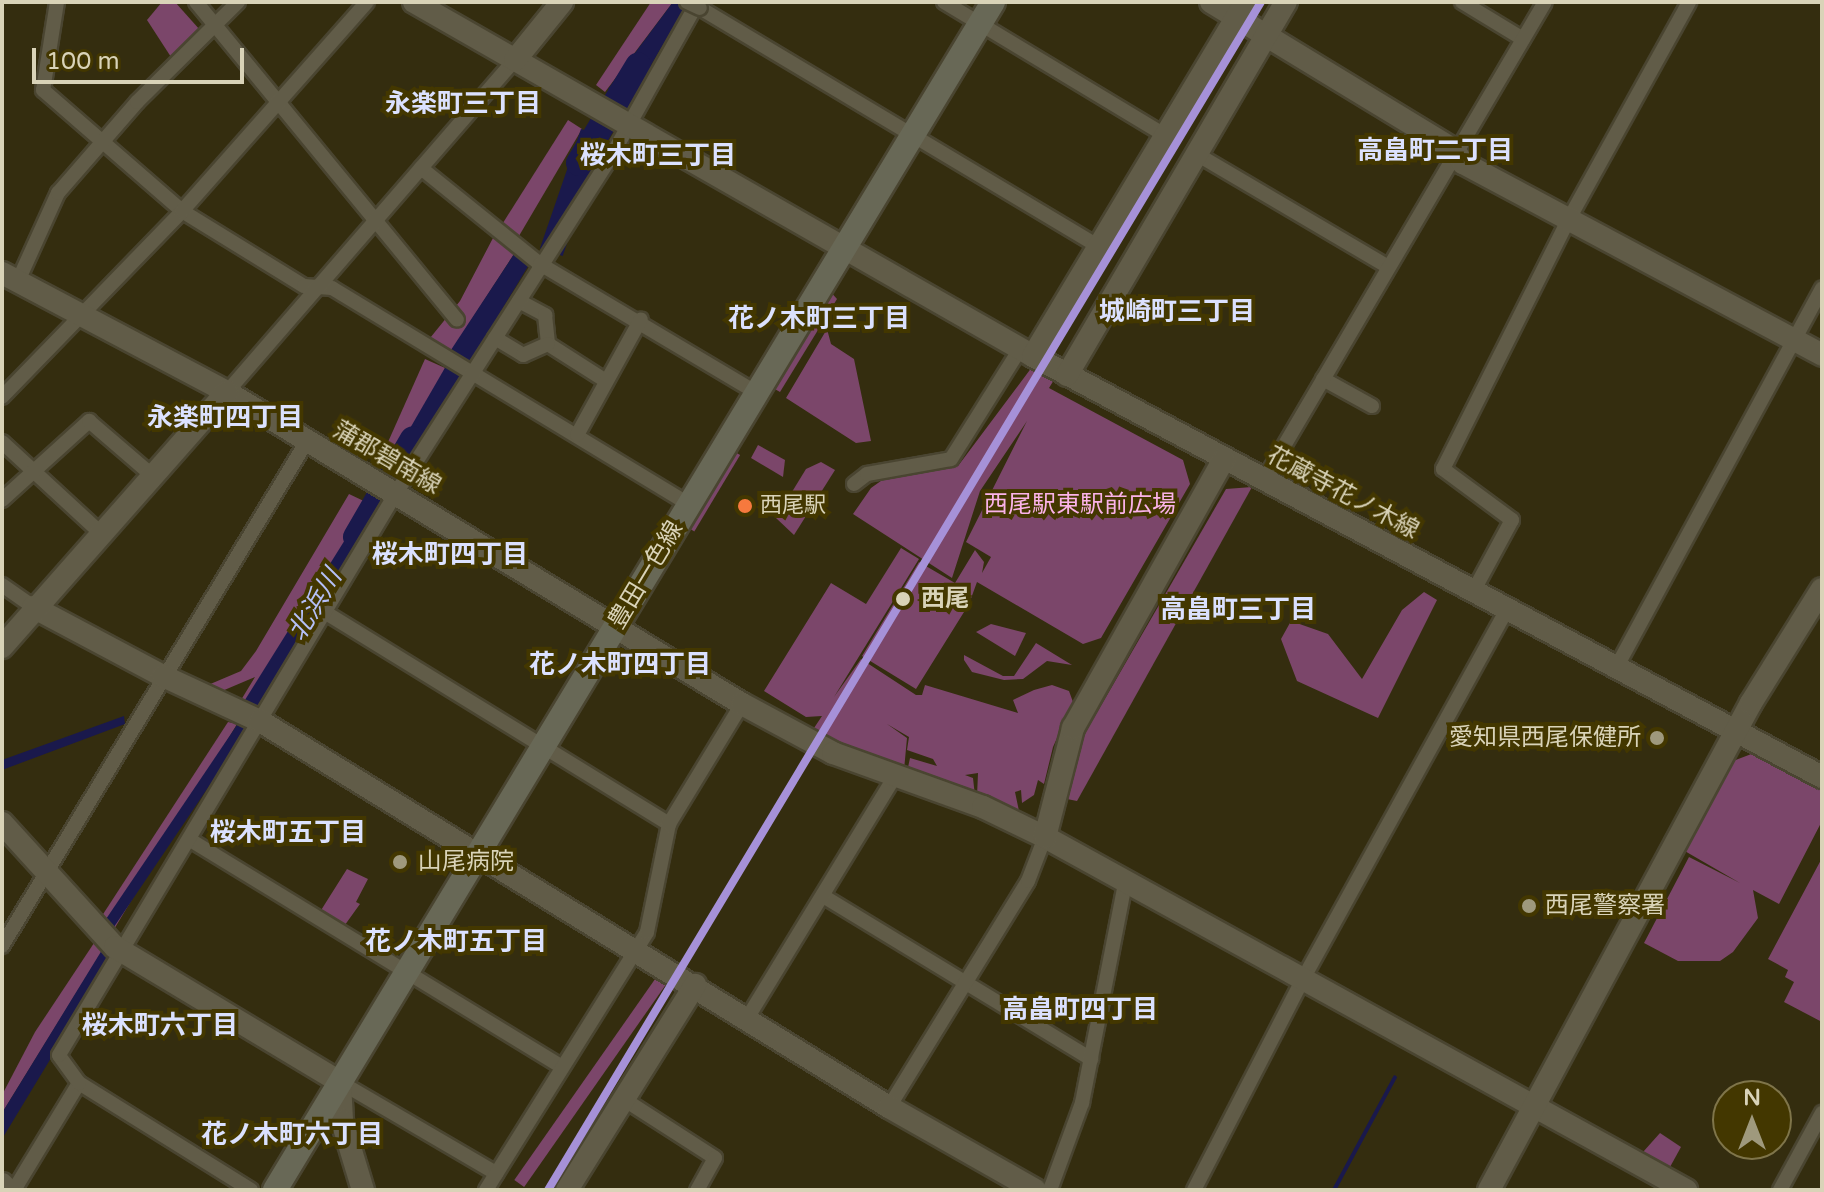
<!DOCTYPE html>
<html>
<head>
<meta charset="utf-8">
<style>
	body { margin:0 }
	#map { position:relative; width:1824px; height:1192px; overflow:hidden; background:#342d0f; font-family:"Varela Round","Noto Sans JP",sans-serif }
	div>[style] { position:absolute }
	.green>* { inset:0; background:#7b466a; transform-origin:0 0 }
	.water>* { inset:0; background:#1a194c; transform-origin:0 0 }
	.stream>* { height:4px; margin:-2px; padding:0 2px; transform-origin:2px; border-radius:2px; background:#1a194c }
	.river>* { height:26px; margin:-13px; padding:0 13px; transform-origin:13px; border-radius:13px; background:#1a194c }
	.roads { filter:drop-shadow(2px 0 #4a4531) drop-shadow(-2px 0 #4a4531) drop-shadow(0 2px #4a4531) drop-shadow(0 -2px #4a4531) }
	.street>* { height:14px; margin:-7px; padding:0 7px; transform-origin:7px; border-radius:7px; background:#615c48 }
	.secondary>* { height:22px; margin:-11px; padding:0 11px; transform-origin:11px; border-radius:11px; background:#615c48 }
	.primary>* { height:24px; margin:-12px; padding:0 12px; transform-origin:12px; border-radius:12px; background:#686856 }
	.bridges { filter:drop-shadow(2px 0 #4a4531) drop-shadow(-2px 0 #4a4531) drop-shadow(0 2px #4a4531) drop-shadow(0 -2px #4a4531) }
	.street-bridge>* { height:14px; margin:-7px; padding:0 7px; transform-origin:7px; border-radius:7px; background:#615c48 }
	.rail-1>* { height:8px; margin:-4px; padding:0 4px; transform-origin:4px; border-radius:4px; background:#a691d8 }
	.dots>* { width:22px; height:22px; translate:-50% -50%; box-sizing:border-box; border:4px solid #433700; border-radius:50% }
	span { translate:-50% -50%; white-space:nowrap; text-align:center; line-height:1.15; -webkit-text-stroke:8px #433700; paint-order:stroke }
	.bus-label { font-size:22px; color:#d9d3b8 }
	.left { translate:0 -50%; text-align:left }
	.street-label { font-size:24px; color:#d9d3b8 }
	.park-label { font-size:24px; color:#fbb3e9 }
	.stop-label { font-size:24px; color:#d9d3b8; font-weight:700 }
	.poi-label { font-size:24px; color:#d9d3b8 }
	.right { translate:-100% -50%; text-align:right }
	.neighbourhood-label { font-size:26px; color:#dbe1fe; font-weight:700 }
	.water-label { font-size:26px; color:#b5c0f8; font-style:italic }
	.frame { position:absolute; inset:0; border:4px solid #d9d3b8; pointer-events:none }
	.north { position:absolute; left:1712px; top:1080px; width:80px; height:80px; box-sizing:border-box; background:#433700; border:2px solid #7f754a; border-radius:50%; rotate:0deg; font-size:22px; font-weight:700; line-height:32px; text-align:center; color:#d9d3b8 }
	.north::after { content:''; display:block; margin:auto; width:28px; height:36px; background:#9f997d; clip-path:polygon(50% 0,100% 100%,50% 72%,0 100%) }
	.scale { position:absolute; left:32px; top:48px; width:212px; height:36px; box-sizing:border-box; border:4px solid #d9d3b8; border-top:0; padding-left:10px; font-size:24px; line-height:28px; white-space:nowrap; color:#d9d3b8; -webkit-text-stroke:6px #433700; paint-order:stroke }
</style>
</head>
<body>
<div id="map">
	<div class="green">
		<div style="clip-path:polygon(162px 2px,175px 2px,200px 30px,171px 57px,147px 20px)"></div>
		<div style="clip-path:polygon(651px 2px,673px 2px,605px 92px,596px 85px)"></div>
		<div style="clip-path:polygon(568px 120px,582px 129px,516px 241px,501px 226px)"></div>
		<div style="clip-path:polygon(493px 238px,516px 251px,448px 356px,426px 343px,460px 301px)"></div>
		<div style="clip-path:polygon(829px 290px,837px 299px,780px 392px,773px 388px)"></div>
		<div style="clip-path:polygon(827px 329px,831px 344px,854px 359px,871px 441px,856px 443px,786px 398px)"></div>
		<div style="left:425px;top:359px;width:22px;height:106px;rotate:24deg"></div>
		<div style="clip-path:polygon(1035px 363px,1057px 375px,1049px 388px,1183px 460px,1190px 484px,1101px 638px,1083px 644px,977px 582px,969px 604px,916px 689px,862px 656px,919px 562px,955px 583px,975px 550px,984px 562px,982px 573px,991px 557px,966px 542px,1027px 421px,980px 491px,952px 578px,853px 514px,871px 488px,885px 478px,958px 466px)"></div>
		<div style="clip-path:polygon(758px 445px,785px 460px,783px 477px,751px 458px)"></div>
		<div style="left:735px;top:452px;width:6px;height:89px;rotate:31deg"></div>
		<div style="clip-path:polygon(821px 462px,835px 470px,794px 535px,776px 518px,806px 469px)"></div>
		<div style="clip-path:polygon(1252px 487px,1077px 801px,1062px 798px,1073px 754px,1226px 489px)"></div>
		<div style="clip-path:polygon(349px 494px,368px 503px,247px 703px,241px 700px,255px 677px,222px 691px,208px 685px,241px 671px,256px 651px)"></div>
		<div style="clip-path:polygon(901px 548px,919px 559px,834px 697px,861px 659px,916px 695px,922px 695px,925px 685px,1018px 713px,1013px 700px,1034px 690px,1052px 685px,1069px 691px,1073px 702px,1053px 747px,1044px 784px,1038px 780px,1034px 795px,1022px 803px,1021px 790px,1015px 792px,1019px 811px,977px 796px,978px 773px,965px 775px,973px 778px,975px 796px,907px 772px,910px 758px,937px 766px,933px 759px,907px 750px,909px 737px,887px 724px,907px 738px,904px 770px,810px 734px,822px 716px,806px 717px,764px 691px,831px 583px,866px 604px)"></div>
		<div style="clip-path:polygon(1424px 592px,1437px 600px,1378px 718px,1297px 681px,1281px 639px,1291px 621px,1328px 634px,1362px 679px,1402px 610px)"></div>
		<div style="clip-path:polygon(991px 624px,1026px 633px,1015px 656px,976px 632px)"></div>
		<div style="clip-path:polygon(1036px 643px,1072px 665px,1047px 661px,1023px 679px,1004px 680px,972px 672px,964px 660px,964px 655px,1003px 676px,1014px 676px)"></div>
		<div style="clip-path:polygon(228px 722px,237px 724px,110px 936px,96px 925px)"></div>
		<div style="clip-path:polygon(1754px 753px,1822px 789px,1822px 821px,1779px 904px,1753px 890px,1758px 918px,1733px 952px,1720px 961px,1678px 961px,1644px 943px,1689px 857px,1740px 883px,1683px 850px,1733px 761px)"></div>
		<div style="clip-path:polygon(1822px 858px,1822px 1022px,1784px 1002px,1794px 982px,1785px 977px,1788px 970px,1768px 959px)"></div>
		<div style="clip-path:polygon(347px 869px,368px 879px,356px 902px,360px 904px,342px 929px,318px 915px)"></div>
		<div style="clip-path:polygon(96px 940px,104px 948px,2px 1113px,2px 1095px,35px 1032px)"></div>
		<div style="left:660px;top:972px;width:12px;height:254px;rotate:35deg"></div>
		<div style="clip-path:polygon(1660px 1133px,1681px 1147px,1670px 1167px,1643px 1152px)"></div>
	</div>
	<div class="water">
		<div style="clip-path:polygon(673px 2px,685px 7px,630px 101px,608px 89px)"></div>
		<div style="left:581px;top:129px;width:24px;height:126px;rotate:19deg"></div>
		<div style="clip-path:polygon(516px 251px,530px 263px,468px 366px,447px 356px)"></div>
		<div style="left:446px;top:366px;width:20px;height:113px;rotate:30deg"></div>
		<div style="left:368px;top:503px;width:15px;height:236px;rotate:32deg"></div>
		<div style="clip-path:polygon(124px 716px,125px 724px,2px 770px,2px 760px)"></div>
		<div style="left:239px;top:722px;width:11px;height:245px;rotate:34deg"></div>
		<div style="clip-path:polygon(102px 950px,111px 959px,2px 1139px,2px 1113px)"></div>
	</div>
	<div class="stream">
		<div style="left:1334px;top:1190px;width:128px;rotate:-61.6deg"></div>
	</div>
	<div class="river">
		<div style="left:579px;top:163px;width:114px;rotate:-58.7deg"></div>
		<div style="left:356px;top:537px;width:113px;rotate:-59.8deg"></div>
	</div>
	<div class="roads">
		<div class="street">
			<div style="left:57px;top:2px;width:89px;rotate:99deg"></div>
			<div style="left:43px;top:90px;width:184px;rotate:41deg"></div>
			<div style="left:182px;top:211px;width:143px;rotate:31.6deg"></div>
			<div style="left:304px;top:286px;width:28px;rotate:4deg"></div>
			<div style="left:332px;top:288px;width:417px;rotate:31.2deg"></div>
			<div style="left:196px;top:2px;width:411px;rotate:50.6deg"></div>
			<div style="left:944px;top:2px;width:259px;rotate:31.1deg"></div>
			<div style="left:1462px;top:2px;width:71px;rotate:31.2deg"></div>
			<div style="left:700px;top:8px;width:466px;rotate:30.9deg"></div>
			<div style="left:1200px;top:156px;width:217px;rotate:30.5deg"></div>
			<div style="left:421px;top:168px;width:153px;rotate:38.9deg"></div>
			<div style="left:540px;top:264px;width:251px;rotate:30.7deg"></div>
			<div style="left:18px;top:281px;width:97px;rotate:-65.6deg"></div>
			<div style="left:58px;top:193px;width:121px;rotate:-49deg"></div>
			<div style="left:137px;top:102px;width:142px;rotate:-44.7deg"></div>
			<div style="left:519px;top:301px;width:30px;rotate:28deg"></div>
			<div style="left:545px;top:315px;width:29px;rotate:84deg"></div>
			<div style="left:548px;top:344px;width:69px;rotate:32.5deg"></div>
			<div style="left:495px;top:338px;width:33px;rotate:31deg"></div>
			<div style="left:523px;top:355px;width:27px;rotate:-24deg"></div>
			<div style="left:1323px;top:379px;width:56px;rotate:28.9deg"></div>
			<div style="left:227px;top:392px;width:440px;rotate:-49.1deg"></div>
			<div style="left:2px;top:397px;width:259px;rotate:-45.9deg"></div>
			<div style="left:182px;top:211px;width:279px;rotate:-48.5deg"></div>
			<div style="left:577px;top:435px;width:132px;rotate:-61.1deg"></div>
			<div style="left:2px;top:442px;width:139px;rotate:42.7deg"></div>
			<div style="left:1264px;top:480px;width:554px;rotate:-59.55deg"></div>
			<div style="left:854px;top:484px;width:16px;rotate:-38deg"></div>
			<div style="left:867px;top:474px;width:85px;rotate:-10.1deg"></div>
			<div style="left:951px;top:459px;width:130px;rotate:-57.9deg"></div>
			<div style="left:2px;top:500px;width:118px;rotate:-42.2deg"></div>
			<div style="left:89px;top:421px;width:86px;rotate:40.7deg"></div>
			<div style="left:2px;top:585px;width:38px;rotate:35deg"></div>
			<div style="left:1473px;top:592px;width:82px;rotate:-61.6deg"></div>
			<div style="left:1512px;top:520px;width:86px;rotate:-143.5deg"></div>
			<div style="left:1443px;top:469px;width:282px;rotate:-63.3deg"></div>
			<div style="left:1570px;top:217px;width:246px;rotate:-61deg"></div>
			<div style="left:326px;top:613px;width:403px;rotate:31.6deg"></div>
			<div style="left:1616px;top:668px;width:432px;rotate:-61.5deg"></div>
			<div style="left:192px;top:841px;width:431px;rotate:31.4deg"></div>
			<div style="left:823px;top:896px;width:314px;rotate:31.3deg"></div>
			<div style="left:2px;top:946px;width:590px;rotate:-58.87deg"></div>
			<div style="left:748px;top:1017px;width:282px;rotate:-58.6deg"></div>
			<div style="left:340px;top:1082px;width:181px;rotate:30.3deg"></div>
			<div style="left:625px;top:1100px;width:107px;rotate:32.8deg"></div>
			<div style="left:715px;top:1158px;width:37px;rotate:119deg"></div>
			<div style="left:889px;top:1107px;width:265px;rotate:-58.4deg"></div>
			<div style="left:1028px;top:881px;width:47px;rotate:-68.9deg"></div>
			<div style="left:14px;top:1190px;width:125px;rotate:-58.7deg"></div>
			<div style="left:251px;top:1190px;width:203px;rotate:-148.1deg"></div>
			<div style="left:79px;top:1083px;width:34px;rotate:-126deg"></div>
			<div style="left:59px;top:1055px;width:655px;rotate:-59.05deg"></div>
			<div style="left:396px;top:493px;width:401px;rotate:-57.4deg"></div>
			<div style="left:612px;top:155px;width:176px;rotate:-60.7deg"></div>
			<div style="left:486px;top:1190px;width:304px;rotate:-58deg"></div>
			<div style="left:647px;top:932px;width:110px;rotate:-78.5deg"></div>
			<div style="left:669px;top:824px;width:140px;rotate:-58.7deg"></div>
			<div style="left:1050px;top:1190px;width:93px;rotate:-69.8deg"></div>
			<div style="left:1082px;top:1103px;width:228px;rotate:-78.9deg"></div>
			<div style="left:1194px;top:1190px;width:237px;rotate:-62.7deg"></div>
			<div style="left:1303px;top:979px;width:422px;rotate:-61.1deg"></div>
			<div style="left:1780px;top:1190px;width:88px;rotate:-61.4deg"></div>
		</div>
		<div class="secondary">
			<div style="left:414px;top:2px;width:713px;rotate:29.76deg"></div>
			<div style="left:1033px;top:356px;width:894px;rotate:28.08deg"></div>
			<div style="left:1211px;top:2px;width:285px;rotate:31.3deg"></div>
			<div style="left:1454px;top:150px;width:16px;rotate:55deg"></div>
			<div style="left:1463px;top:163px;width:407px;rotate:28.1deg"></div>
			<div style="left:515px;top:60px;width:75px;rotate:-51deg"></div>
			<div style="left:2px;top:273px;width:255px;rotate:27.9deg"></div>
			<div style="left:227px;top:392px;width:602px;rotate:31.21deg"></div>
			<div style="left:742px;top:704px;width:103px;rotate:28.3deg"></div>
			<div style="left:833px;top:753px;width:159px;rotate:19.8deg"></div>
			<div style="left:983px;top:807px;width:69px;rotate:25.8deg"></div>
			<div style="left:1045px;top:837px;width:732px;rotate:28.84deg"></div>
			<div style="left:1033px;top:356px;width:413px;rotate:-59deg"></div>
			<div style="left:1067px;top:375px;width:433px;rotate:-59.6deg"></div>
			<div style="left:33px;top:607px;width:147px;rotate:28deg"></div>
			<div style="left:163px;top:676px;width:107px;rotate:24.9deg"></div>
			<div style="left:260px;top:721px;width:738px;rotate:31.54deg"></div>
			<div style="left:889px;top:1107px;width:168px;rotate:29.6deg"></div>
			<div style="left:2px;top:647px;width:340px;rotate:-48.6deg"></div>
			<div style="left:2px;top:823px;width:168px;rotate:47.7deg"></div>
			<div style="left:115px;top:947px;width:262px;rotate:31deg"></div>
			<div style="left:340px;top:1082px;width:39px;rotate:87deg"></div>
			<div style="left:342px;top:1121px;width:72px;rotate:73.1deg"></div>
			<div style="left:1045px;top:837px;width:113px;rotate:-75.6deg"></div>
			<div style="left:1073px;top:728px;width:308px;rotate:-60.7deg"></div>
			<div style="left:2px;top:1184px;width:8px;rotate:45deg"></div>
			<div style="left:567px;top:1190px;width:242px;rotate:-58deg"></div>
			<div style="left:1489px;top:1190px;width:553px;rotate:-61.72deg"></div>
			<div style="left:1751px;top:703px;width:134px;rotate:-58.1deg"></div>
		</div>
		<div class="primary">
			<div style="left:275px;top:1190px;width:1388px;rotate:-58.85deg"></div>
		</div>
	</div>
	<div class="bridges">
		<div class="street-bridge">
			<div style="left:687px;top:2px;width:14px;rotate:25deg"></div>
		</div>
	</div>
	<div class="rail-1">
		<div style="left:548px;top:1190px;width:1386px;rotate:-59.03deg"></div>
	</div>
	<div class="dots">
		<div style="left:745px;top:506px;background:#f6793e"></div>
		<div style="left:903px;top:599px;background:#d9d3b8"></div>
		<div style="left:1657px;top:738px;background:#9f997d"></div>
		<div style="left:400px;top:862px;background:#9f997d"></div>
		<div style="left:1529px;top:906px;background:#9f997d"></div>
	</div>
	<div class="bus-label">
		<span class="left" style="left:760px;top:506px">西尾駅</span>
	</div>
	<div class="street-label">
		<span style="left:387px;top:458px;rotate:30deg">蒲郡碧南線</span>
		<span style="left:1343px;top:493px;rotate:28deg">花蔵寺花ノ木線</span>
		<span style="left:646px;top:575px;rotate:-59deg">豊田一色線</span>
	</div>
	<div class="park-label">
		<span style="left:1080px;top:505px">西尾駅東駅前広場</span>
	</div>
	<div class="stop-label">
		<span class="left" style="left:921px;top:599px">西尾</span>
	</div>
	<div class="poi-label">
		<span class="right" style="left:1641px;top:738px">愛知県西尾保健所</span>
		<span class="left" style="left:418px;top:862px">山尾病院</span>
		<span class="left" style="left:1545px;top:906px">西尾警察署</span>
	</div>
	<div class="neighbourhood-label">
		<span style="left:463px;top:104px">永楽町三丁目</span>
		<span style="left:1435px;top:151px">高畠町二丁目</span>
		<span style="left:658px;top:156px">桜木町三丁目</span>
		<span style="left:1177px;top:312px">城崎町三丁目</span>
		<span style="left:819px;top:319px">花ノ木町三丁目</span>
		<span style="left:225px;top:418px">永楽町四丁目</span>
		<span style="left:450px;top:555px">桜木町四丁目</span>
		<span style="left:1238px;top:610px">高畠町三丁目</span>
		<span style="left:620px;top:665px">花ノ木町四丁目</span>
		<span style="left:288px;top:833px">桜木町五丁目</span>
		<span style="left:456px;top:942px">花ノ木町五丁目</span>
		<span style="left:1080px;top:1010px">高畠町四丁目</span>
		<span style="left:160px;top:1026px">桜木町六丁目</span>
		<span style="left:292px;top:1135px">花ノ木町六丁目</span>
	</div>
	<div class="water-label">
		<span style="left:315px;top:605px;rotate:-59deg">北浜川</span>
	</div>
	<div class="frame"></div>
	<div class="north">N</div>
	<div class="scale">100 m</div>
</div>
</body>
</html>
